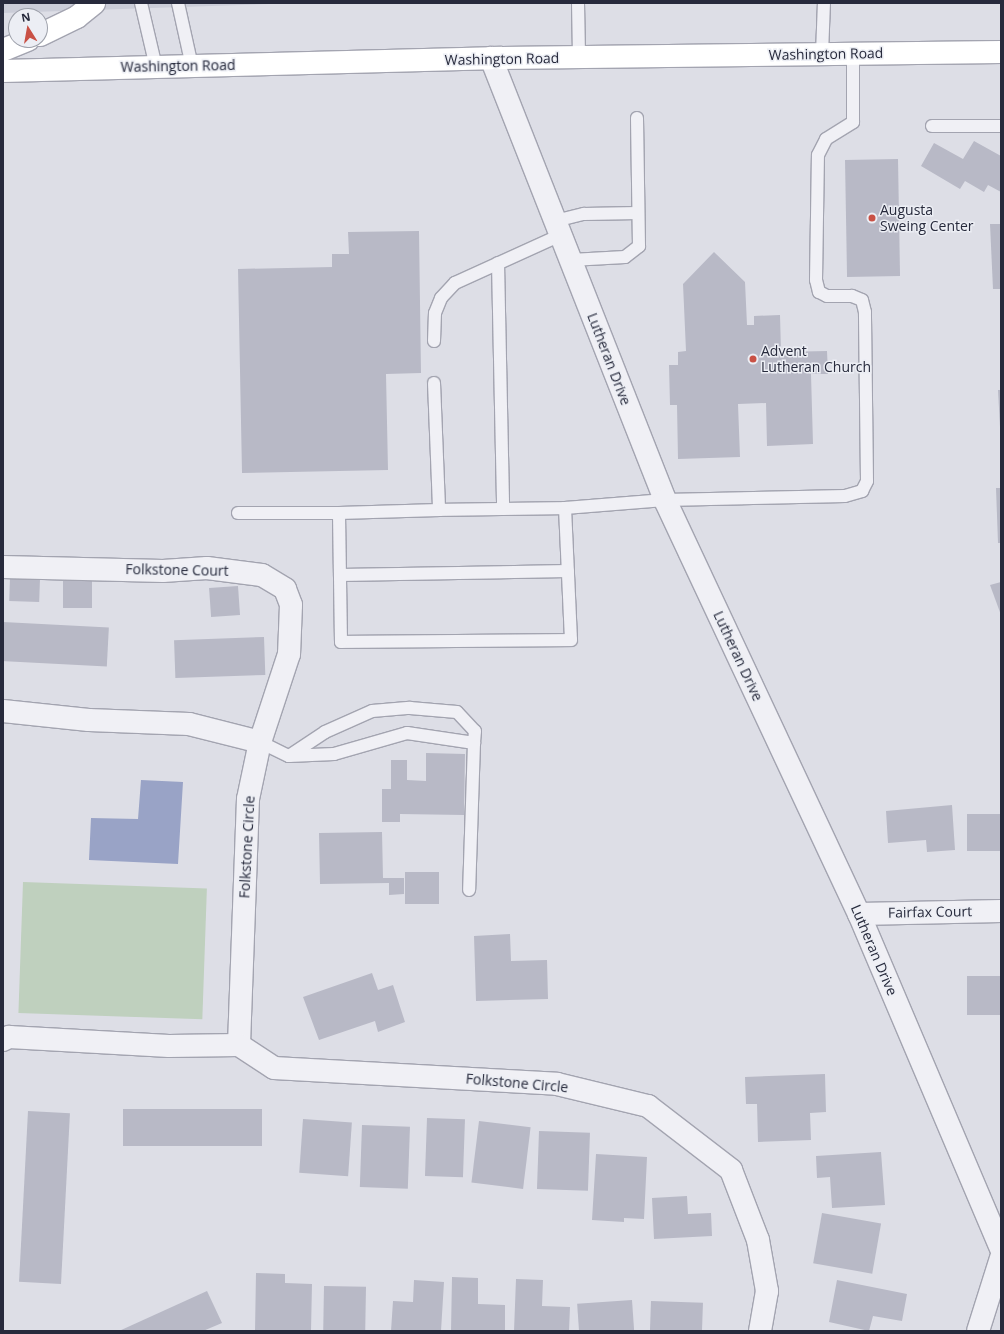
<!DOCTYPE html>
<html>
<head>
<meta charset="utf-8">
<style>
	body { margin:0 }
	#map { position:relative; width:1004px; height:1334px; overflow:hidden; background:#dddee6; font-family:"Open Sans",sans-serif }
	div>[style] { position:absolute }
	.built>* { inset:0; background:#cbcdd8 }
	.green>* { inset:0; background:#bfd0be; transform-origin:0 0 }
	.water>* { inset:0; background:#99a3c6 }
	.building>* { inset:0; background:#b8b9c6; transform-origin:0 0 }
	.roads { filter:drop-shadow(1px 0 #a3a4b0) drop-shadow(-1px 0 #a3a4b0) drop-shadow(0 1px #a3a4b0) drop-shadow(0 -1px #a3a4b0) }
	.service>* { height:12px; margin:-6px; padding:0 6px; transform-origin:6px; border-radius:6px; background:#f0f0f5 }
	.minor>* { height:22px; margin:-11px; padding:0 11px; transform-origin:11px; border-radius:11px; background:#f0f0f5 }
	.primary>* { height:22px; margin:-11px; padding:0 11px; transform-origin:11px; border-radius:11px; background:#fff }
	.dots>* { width:11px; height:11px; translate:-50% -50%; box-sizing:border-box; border:2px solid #eceef4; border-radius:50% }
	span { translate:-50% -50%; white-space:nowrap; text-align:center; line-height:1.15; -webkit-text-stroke:3px #eceef4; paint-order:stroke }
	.street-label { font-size:14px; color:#272a3c }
	.poi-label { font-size:14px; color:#272a3c }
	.left { translate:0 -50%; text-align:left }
	.frame { position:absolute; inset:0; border:4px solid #272a3c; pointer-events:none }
	.north { position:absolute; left:8px; top:8px; width:40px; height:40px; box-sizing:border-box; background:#eceef4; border:1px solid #9da0aa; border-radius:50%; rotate:349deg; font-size:11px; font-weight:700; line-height:16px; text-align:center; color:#272a3c }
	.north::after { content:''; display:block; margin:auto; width:14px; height:18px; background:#c95145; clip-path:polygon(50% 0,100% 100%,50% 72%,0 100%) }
</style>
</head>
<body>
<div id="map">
	<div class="built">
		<div style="clip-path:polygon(3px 3px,298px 3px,3px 13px)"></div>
	</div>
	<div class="green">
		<div style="left:23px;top:882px;width:184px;height:131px;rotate:2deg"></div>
	</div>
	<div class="water">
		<div style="clip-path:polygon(141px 780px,183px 782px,178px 864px,89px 860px,91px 818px,138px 819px)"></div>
	</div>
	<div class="building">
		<div style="clip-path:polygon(974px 141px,1001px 156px,1001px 192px,988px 185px,984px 192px,965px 181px,960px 189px,921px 166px,934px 143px,963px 159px)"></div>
		<div style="left:898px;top:159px;width:117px;height:53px;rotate:89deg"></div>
		<div style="clip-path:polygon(990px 224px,1001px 224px,1001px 289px,993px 289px)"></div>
		<div style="clip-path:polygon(419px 231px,421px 373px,386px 374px,388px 470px,242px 473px,238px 269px,332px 267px,332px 254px,349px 254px,348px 232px)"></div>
		<div style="clip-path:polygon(714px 252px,745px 282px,747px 325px,754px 325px,754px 316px,780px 315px,781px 352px,827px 351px,828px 374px,811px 374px,813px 444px,767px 446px,766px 403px,738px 404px,740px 457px,678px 459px,677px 405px,670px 405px,669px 365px,678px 365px,678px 352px,686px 351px,683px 284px)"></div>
		<div style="clip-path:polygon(998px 390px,1001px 390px,1001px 427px,1000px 427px)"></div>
		<div style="clip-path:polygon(996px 488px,1001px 488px,1001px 543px,998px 543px)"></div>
		<div style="left:10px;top:578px;width:30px;height:23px;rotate:2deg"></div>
		<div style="left:63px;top:581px;width:29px;height:27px"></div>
		<div style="clip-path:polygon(1001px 582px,1001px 615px,990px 585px)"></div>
		<div style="left:238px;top:586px;width:29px;height:29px;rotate:86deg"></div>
		<div style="left:3px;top:622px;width:106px;height:39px;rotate:3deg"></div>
		<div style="left:264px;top:637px;width:38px;height:90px;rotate:88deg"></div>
		<div style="clip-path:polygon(426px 753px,465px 754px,464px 815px,400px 814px,400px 822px,382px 822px,382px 789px,391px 789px,391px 760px,407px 760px,407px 780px,426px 781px)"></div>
		<div style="clip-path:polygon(952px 805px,955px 850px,927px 852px,926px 840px,888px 843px,886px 811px)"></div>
		<div style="left:1001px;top:814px;width:37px;height:34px;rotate:90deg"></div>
		<div style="clip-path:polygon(382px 832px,383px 878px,404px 878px,404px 894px,389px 895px,389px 883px,320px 884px,319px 833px)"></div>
		<div style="left:405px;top:872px;width:34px;height:32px"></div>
		<div style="clip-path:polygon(510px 934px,511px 961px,547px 960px,548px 999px,476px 1001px,474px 936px)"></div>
		<div style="clip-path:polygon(372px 973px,378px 990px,393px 985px,405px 1022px,378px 1032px,375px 1021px,319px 1040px,303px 997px)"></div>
		<div style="left:1001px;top:976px;width:39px;height:34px;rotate:90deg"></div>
		<div style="clip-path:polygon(825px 1074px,826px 1112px,810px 1113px,811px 1140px,758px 1142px,757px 1104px,746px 1104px,745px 1077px)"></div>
		<div style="left:123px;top:1109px;width:139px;height:37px"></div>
		<div style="left:28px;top:1111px;width:42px;height:171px;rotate:3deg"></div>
		<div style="left:427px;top:1118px;width:38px;height:58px;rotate:2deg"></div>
		<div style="left:303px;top:1119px;width:49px;height:54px;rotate:4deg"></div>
		<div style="left:479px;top:1121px;width:52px;height:62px;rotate:7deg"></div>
		<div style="left:362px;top:1125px;width:48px;height:62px;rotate:2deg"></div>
		<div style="left:539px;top:1131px;width:51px;height:58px;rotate:2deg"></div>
		<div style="clip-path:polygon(881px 1152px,885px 1205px,832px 1208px,830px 1177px,817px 1178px,816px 1156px)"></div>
		<div style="clip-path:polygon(596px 1154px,647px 1157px,644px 1219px,624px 1218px,624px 1222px,592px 1220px)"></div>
		<div style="clip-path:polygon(687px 1196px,688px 1214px,711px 1213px,712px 1236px,654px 1239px,652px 1198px)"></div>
		<div style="left:822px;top:1213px;width:60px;height:51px;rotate:10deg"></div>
		<div style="clip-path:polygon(256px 1273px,285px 1274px,285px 1283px,312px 1284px,311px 1331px,255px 1331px)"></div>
		<div style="clip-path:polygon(452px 1277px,478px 1278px,478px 1304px,505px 1305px,505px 1331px,451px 1331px)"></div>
		<div style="clip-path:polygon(516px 1279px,543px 1280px,542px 1306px,570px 1307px,569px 1331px,514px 1331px)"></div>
		<div style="clip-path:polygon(414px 1280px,444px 1282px,441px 1331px,391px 1331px,393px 1301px,413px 1302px)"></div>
		<div style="clip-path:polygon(837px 1280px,907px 1294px,902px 1321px,873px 1316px,869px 1331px,829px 1322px)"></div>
		<div style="left:324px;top:1286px;width:42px;height:45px;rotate:1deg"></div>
		<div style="clip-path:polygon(207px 1291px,222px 1323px,203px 1331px,119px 1331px)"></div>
		<div style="left:632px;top:1300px;width:31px;height:55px;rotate:86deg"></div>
		<div style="left:651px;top:1301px;width:52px;height:30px;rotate:2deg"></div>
	</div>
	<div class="roads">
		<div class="service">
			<div style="left:141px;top:3px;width:66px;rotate:76.8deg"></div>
			<div style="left:178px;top:3px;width:65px;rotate:77.5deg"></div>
			<div style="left:578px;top:3px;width:54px;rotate:88.9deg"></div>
			<div style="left:822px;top:54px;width:51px;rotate:-87.8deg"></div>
			<div style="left:932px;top:126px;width:69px"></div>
			<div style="left:555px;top:221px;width:30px;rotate:-14deg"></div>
			<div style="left:584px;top:214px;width:54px;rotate:-1.1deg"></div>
			<div style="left:571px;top:260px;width:54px;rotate:-3.2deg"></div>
			<div style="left:625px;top:257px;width:18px;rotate:-38deg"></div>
			<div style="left:639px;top:246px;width:128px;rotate:-90.9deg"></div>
			<div style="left:498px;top:263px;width:246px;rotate:88.8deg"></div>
			<div style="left:434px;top:341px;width:28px;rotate:-88deg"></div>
			<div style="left:435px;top:313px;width:16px;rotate:-68deg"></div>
			<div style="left:441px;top:298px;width:21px;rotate:-47deg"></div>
			<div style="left:455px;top:283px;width:116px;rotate:-24.4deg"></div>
			<div style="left:434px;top:383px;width:127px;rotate:87.7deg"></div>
			<div style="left:439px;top:510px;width:126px;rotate:-0.9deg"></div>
			<div style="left:565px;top:508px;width:132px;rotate:87.4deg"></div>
			<div style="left:571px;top:640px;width:230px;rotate:179.5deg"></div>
			<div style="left:341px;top:642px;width:129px;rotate:-90.9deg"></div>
			<div style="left:339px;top:513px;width:100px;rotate:-1.7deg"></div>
			<div style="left:565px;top:508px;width:100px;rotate:-4.6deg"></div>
			<div style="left:665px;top:500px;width:180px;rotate:-1.3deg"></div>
			<div style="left:845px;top:496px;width:18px;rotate:-16deg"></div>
			<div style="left:862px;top:491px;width:11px;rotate:-63deg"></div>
			<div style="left:867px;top:481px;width:169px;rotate:-90.7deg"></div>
			<div style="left:865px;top:312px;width:12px;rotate:-104deg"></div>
			<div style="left:862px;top:300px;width:11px;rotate:-158deg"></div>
			<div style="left:852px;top:296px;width:25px;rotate:180deg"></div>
			<div style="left:827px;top:296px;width:9px;rotate:-153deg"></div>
			<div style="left:819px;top:292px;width:12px;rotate:-104deg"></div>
			<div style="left:816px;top:280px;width:125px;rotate:-89.1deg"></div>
			<div style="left:818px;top:155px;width:18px;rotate:-63deg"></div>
			<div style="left:826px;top:139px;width:32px;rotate:-32deg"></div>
			<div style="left:853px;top:122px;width:68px;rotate:-90deg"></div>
			<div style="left:238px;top:513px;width:101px"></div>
			<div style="left:340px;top:575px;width:228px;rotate:-1deg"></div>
			<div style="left:260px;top:742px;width:32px;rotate:26deg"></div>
			<div style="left:289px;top:756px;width:45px;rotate:-2.5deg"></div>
			<div style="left:334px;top:754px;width:76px;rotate:-16deg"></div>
			<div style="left:407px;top:733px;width:68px;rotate:8.5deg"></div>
			<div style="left:474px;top:743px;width:147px;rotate:91.9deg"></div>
			<div style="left:289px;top:756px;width:43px;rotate:-33.7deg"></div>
			<div style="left:325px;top:732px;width:51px;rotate:-24.1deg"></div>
			<div style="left:372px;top:711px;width:38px;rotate:-5deg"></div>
			<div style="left:410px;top:708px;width:47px;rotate:4.9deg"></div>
			<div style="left:457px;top:712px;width:26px;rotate:47deg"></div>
			<div style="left:475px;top:731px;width:12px;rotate:95deg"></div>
		</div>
		<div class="minor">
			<div style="left:491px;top:58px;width:475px;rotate:68.5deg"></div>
			<div style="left:665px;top:500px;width:457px;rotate:64.9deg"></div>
			<div style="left:859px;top:914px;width:363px;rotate:67deg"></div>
			<div style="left:3px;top:567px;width:160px;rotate:1.4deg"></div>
			<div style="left:163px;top:571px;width:44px;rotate:-3.9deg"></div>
			<div style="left:207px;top:568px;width:55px;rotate:7.3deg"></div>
			<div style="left:262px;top:575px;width:27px;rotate:31deg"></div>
			<div style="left:285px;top:589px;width:17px;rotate:69deg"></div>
			<div style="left:291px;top:605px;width:49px;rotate:92.3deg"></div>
			<div style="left:289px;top:654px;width:93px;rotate:108.2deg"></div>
			<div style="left:3px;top:711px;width:86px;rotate:6deg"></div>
			<div style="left:89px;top:720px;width:100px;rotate:2.3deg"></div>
			<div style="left:189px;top:724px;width:73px;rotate:14.2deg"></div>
			<div style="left:260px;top:742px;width:58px;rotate:101.9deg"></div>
			<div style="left:248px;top:799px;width:246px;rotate:92.1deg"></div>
			<div style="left:859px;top:914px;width:142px;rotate:-1.2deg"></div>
			<div style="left:3px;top:1040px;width:7px;rotate:-27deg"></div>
			<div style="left:9px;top:1037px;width:160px;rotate:3.2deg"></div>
			<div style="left:169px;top:1046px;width:70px;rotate:-0.8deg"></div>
			<div style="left:239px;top:1045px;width:42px;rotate:33.3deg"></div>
			<div style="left:274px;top:1068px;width:283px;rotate:3.2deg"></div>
			<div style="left:557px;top:1084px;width:94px;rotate:13.6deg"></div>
			<div style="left:648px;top:1106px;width:105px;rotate:37.6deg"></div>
			<div style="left:731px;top:1170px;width:75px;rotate:68.9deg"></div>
			<div style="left:758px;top:1240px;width:52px;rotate:80deg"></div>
			<div style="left:767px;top:1291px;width:41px;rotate:99.9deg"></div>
			<div style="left:978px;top:1331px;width:77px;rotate:-72.5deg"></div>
		</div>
		<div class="primary">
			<div style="left:40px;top:35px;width:41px;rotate:-25.9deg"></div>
			<div style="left:77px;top:17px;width:22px;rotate:-39deg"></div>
			<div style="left:3px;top:50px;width:27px;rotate:-22deg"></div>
			<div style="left:3px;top:71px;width:488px;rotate:-1.5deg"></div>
			<div style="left:491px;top:58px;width:510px;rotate:-0.67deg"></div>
		</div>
	</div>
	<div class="dots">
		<div style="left:872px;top:218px;background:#c95145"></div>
		<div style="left:753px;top:359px;background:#c95145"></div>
	</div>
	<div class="street-label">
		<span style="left:826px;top:54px;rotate:-1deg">Washington Road</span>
		<span style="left:502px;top:59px;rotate:-1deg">Washington Road</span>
		<span style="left:178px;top:66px;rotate:-1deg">Washington Road</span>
		<span style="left:609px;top:359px;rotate:69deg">Lutheran Drive</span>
		<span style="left:177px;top:570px;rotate:1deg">Folkstone Court</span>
		<span style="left:738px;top:656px;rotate:65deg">Lutheran Drive</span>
		<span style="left:247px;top:847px;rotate:-87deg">Folkstone Circle</span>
		<span style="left:930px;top:912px;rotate:-1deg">Fairfax Court</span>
		<span style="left:874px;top:950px;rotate:67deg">Lutheran Drive</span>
		<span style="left:517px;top:1083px;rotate:5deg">Folkstone Circle</span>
	</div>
	<div class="poi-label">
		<span class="left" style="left:880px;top:218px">Augusta<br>Sweing Center</span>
		<span class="left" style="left:761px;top:359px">Advent<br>Lutheran Church</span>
	</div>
	<div class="frame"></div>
	<div class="north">N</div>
</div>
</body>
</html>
